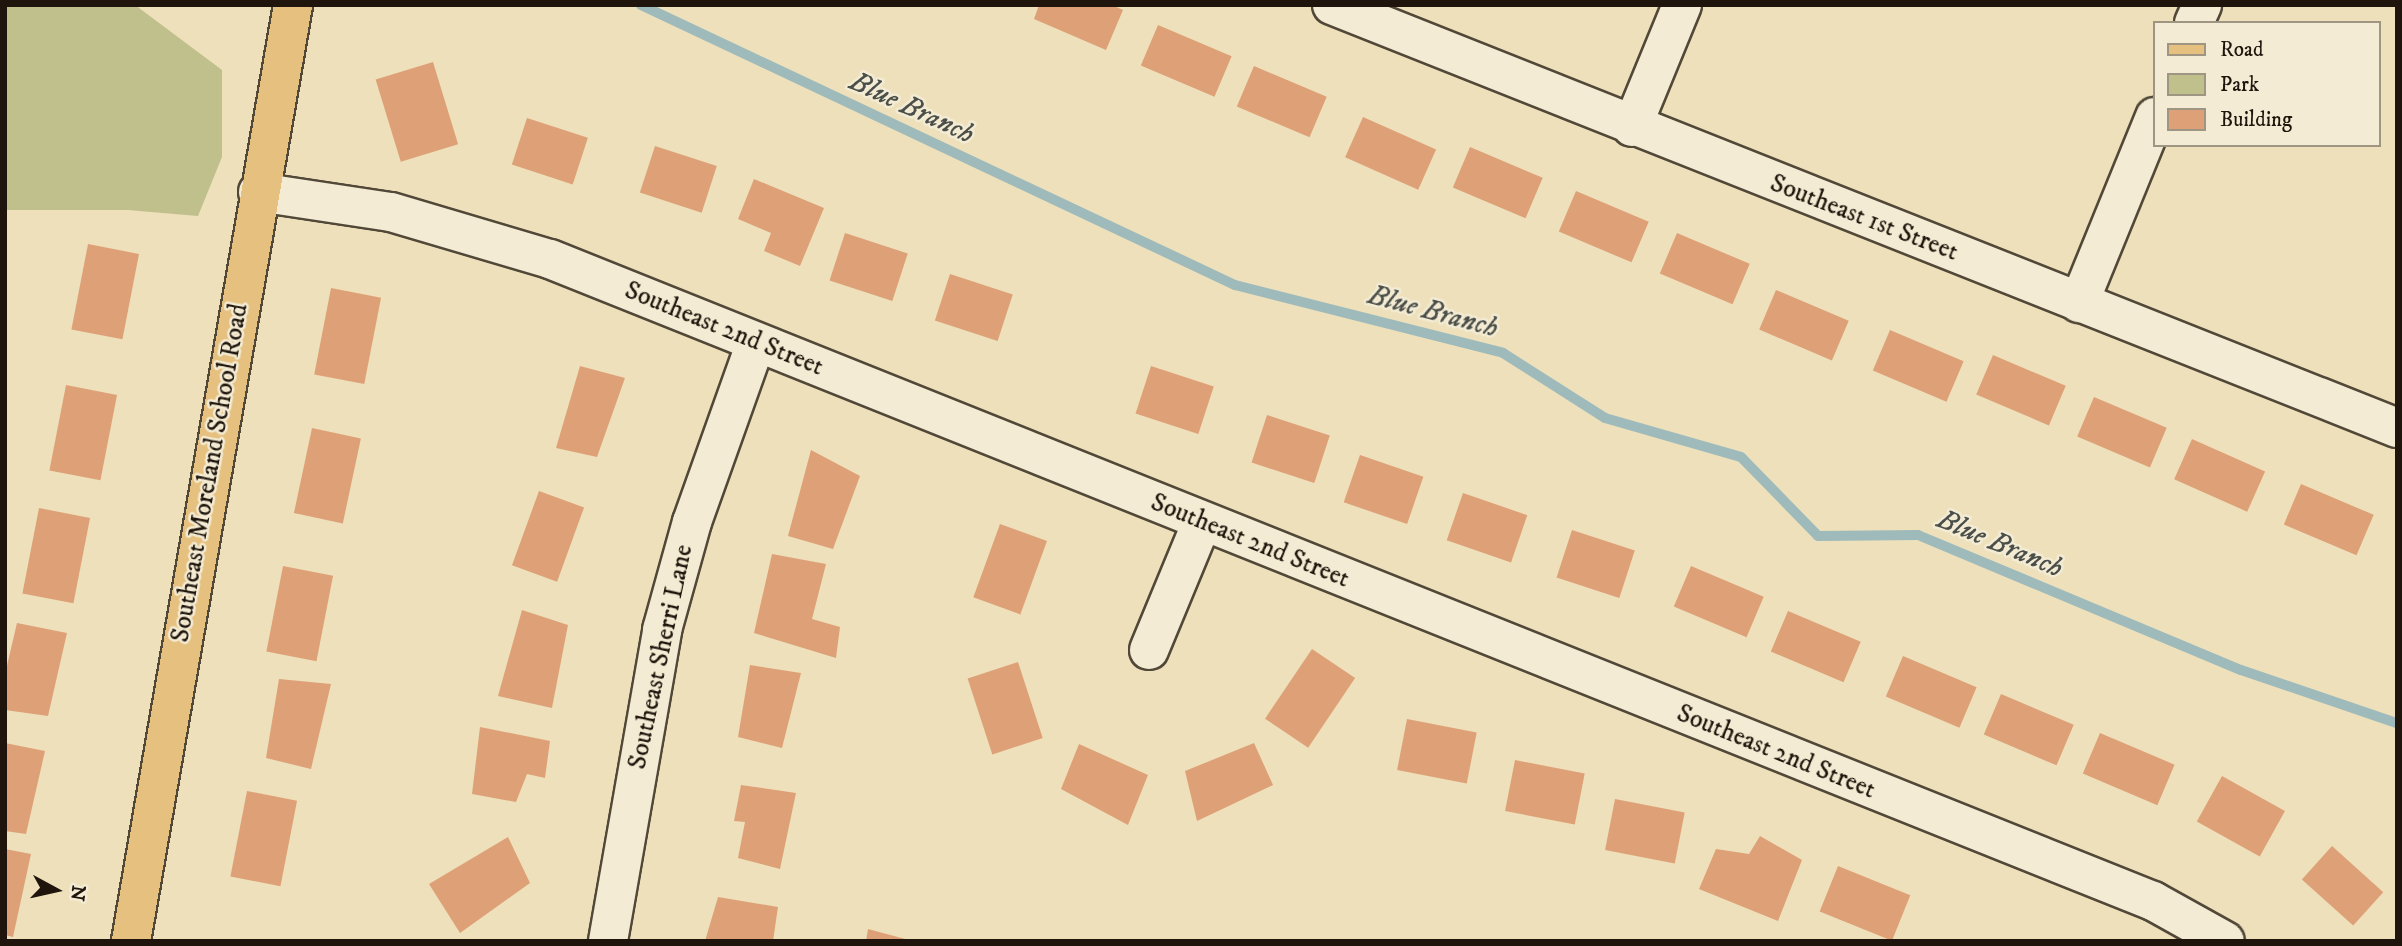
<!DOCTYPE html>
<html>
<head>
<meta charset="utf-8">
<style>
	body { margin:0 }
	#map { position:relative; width:2402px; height:946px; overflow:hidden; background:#ede0bb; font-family:"IM FELL DW Pica",serif }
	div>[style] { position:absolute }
	.green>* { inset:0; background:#bfc08b }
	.stream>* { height:10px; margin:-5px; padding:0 5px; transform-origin:5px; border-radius:5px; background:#9ebabb }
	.building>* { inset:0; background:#dea177; transform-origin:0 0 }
	.roads { filter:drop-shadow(2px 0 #524838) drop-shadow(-2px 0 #524838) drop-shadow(0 2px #524838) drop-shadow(0 -2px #524838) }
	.minor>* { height:38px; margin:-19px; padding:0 19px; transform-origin:19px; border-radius:19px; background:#f3ebd3 }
	.major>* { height:38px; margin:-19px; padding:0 19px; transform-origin:19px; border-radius:19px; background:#e6c07e }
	span { translate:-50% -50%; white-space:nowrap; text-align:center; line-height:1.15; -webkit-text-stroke:5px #f3ebd3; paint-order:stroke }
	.street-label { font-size:26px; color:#1f150c }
	.water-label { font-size:28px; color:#4b4f49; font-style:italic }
	.frame { position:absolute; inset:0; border:7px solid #1f150c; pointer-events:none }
	.legend { position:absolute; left:2153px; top:21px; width:228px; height:126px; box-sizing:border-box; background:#f3ebd3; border:2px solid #9e9583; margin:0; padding:9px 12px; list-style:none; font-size:21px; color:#1f150c }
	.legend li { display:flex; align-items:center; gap:14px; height:35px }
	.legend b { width:35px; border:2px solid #9e9583 }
	.north { position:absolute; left:21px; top:855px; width:70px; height:70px; -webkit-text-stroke:5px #f3ebd3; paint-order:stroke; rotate:98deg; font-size:19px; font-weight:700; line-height:28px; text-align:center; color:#1f150c }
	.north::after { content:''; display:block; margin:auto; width:24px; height:32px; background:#1f150c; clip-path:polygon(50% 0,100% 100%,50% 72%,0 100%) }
</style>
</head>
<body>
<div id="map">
	<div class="green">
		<div style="clip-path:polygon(5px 5px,135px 5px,222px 70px,222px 157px,198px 216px,128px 210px,5px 210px)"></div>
	</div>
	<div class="stream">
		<div style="left:641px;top:5px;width:657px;rotate:25.24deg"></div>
		<div style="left:1235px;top:285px;width:276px;rotate:14.2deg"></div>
		<div style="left:1503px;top:353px;width:121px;rotate:32.5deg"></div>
		<div style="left:1605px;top:418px;width:141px;rotate:16deg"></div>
		<div style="left:1741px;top:457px;width:110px;rotate:45.7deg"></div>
		<div style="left:1818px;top:536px;width:100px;rotate:-0.6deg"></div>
		<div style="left:1918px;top:535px;width:350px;rotate:22.7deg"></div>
		<div style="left:2241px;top:670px;width:165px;rotate:18.8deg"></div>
	</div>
	<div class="building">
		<div style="clip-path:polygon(1039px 5px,1112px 5px,1123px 10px,1106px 50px,1034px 19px)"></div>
		<div style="left:1158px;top:25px;width:80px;height:44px;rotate:23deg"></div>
		<div style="left:433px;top:62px;width:86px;height:60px;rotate:73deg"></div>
		<div style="left:1254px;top:66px;width:79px;height:44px;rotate:23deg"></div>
		<div style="left:1363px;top:117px;width:80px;height:44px;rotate:24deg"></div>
		<div style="left:527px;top:118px;width:64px;height:49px;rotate:18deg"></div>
		<div style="left:655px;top:146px;width:65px;height:49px;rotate:18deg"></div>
		<div style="left:1470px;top:147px;width:79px;height:44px;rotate:23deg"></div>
		<div style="clip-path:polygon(754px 179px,824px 208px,800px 266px,764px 251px,771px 233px,738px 219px)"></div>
		<div style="left:1576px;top:191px;width:79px;height:44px;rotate:23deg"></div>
		<div style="left:845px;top:233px;width:66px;height:50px;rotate:18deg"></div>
		<div style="left:1677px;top:233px;width:79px;height:44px;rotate:23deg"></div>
		<div style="left:88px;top:244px;width:52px;height:87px;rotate:11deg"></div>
		<div style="left:950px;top:274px;width:66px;height:49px;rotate:18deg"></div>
		<div style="left:331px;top:288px;width:51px;height:88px;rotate:11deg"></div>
		<div style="left:1776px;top:290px;width:79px;height:43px;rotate:23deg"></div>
		<div style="left:1890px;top:330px;width:80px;height:44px;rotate:23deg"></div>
		<div style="left:1993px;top:355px;width:79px;height:43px;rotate:23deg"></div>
		<div style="clip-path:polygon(580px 366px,625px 378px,597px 457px,556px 448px)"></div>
		<div style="left:1151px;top:366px;width:66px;height:50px;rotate:18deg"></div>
		<div style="left:66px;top:385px;width:52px;height:87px;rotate:11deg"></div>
		<div style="left:2094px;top:397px;width:79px;height:43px;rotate:23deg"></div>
		<div style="left:1267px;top:415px;width:66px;height:50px;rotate:18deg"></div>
		<div style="left:312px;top:428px;width:50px;height:87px;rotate:12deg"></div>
		<div style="left:2192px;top:439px;width:80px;height:44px;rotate:24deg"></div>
		<div style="clip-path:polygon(811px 450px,860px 476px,833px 549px,788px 536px)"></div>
		<div style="left:1360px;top:455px;width:67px;height:50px;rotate:19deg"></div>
		<div style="left:2301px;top:484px;width:79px;height:44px;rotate:23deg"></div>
		<div style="left:539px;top:491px;width:48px;height:79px;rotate:20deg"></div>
		<div style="left:1463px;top:493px;width:68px;height:50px;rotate:19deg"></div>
		<div style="left:39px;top:508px;width:52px;height:87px;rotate:11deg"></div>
		<div style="left:1000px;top:524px;width:50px;height:78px;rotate:20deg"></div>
		<div style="left:1572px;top:530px;width:66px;height:50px;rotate:18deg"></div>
		<div style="clip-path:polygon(772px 554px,826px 564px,812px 619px,840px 627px,836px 658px,754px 633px)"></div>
		<div style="left:283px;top:566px;width:51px;height:87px;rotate:11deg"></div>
		<div style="left:1691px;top:566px;width:79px;height:44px;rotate:23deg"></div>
		<div style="clip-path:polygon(522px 610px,568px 625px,552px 708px,498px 696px)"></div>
		<div style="left:1788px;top:611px;width:79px;height:44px;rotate:23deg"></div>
		<div style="clip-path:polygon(17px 623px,67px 633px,48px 716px,5px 710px,5px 674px)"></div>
		<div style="left:1312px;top:649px;width:52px;height:84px;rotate:34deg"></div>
		<div style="left:1903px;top:656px;width:80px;height:44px;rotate:23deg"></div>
		<div style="left:1018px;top:662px;width:80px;height:53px;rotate:72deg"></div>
		<div style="clip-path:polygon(750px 665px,801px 673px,782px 748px,738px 737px)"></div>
		<div style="clip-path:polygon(279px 679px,331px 684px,311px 769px,266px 758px)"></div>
		<div style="left:2001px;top:694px;width:79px;height:44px;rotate:23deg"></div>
		<div style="left:1407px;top:719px;width:71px;height:52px;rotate:11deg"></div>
		<div style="clip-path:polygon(480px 727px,550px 741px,545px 778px,527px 774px,516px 802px,472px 794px)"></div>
		<div style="left:2100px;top:733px;width:81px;height:44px;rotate:23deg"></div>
		<div style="clip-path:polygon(5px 743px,45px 751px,26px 834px,5px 831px)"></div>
		<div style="clip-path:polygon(1254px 743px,1273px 785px,1197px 821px,1185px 771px)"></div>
		<div style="clip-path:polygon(1079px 744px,1148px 775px,1128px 825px,1061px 789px)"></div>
		<div style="left:1515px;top:760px;width:71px;height:52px;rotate:11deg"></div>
		<div style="left:2222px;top:776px;width:72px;height:52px;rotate:29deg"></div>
		<div style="clip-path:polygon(741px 785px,796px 793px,780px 869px,738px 858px,745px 822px,734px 821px)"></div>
		<div style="left:247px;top:791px;width:51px;height:87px;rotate:11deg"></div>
		<div style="left:1615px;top:799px;width:71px;height:52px;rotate:11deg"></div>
		<div style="clip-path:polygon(1760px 836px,1802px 860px,1778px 921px,1699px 889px,1716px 849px,1749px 854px)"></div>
		<div style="clip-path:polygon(508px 837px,530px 883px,460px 933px,429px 884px)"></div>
		<div style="left:2332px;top:846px;width:69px;height:45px;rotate:42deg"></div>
		<div style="clip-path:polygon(5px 849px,31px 854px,13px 937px,5px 935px)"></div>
		<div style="left:1838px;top:866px;width:78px;height:49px;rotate:22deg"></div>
		<div style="clip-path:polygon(718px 897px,778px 907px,773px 941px,705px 941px)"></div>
		<div style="clip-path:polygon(868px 929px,909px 940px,909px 941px,866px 941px)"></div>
	</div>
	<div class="roads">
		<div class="minor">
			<div style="left:1332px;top:5px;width:1146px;rotate:21.66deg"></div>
			<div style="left:2194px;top:23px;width:20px;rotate:-66deg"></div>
			<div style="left:1632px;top:127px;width:132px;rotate:-67.7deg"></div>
			<div style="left:258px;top:192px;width:134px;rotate:8.6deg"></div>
			<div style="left:391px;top:212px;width:166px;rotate:16.5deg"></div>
			<div style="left:550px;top:259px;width:1727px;rotate:21.83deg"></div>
			<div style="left:2153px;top:901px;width:82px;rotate:29.1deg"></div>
			<div style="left:2079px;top:303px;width:201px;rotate:-67.8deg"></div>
			<div style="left:1149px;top:650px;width:139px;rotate:-67.5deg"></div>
			<div style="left:608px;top:941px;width:316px;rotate:-80.1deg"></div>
			<div style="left:662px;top:630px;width:112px;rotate:-74.5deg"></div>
			<div style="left:692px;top:522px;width:191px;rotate:-70.4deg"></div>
		</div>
		<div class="major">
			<div style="left:131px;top:941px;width:950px;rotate:-80.18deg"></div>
		</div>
	</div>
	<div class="street-label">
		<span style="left:1864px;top:218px;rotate:21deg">Southeast 1st Street</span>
		<span style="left:724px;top:329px;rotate:22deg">Southeast 2nd Street</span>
		<span style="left:210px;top:473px;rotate:-80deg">Southeast Moreland School Road</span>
		<span style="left:1250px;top:541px;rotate:22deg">Southeast 2nd Street</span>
		<span style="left:661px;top:657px;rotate:-78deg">Southeast Sherri Lane</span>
		<span style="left:1776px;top:752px;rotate:22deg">Southeast 2nd Street</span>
	</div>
	<div class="water-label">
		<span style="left:912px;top:108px;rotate:25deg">Blue Branch</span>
		<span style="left:1433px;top:312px;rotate:15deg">Blue Branch</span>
		<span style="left:2000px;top:544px;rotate:23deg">Blue Branch</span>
	</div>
	<div class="frame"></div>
	<ul class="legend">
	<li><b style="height:9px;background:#e6c07e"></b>Road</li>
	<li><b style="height:19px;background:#bfc08b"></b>Park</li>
	<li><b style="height:19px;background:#dea177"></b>Building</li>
	</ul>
	<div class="north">N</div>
</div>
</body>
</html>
